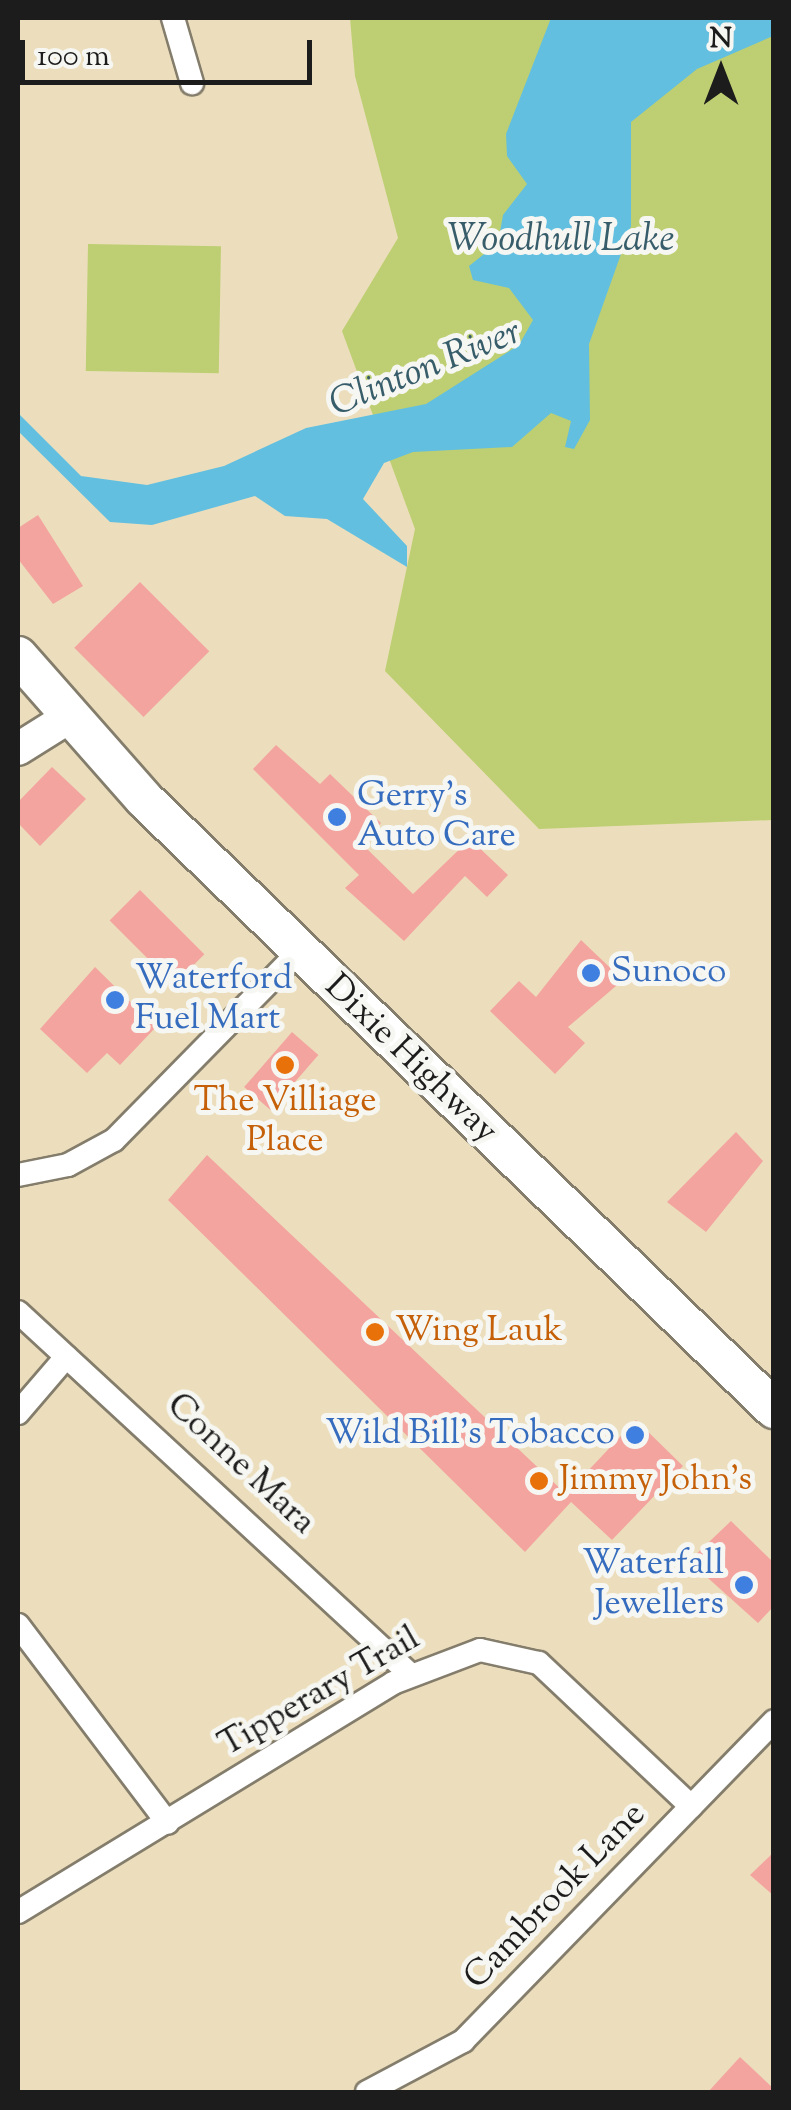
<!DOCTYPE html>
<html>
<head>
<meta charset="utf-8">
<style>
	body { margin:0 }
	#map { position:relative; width:791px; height:2110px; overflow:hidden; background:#ecdebc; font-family:"Sorts Mill Goudy",serif }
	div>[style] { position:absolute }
	.green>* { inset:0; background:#bdcf72; transform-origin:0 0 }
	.water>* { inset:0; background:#62bfe0 }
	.building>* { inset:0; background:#f3a49f; transform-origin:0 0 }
	.roads { filter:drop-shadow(2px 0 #847d6c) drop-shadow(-2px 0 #847d6c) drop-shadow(0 2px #847d6c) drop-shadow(0 -2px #847d6c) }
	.street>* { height:22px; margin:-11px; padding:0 11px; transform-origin:11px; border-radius:11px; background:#fff }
	.secondary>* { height:32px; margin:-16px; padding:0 16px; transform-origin:16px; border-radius:16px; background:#fff }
	.primary>* { height:38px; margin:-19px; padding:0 19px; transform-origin:19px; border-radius:19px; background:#fff }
	.dots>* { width:28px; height:28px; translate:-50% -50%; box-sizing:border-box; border:5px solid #f6f6f2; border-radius:50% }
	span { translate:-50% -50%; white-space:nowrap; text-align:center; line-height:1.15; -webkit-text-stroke:10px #f6f6f2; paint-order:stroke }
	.shop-label { font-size:35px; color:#366cbe }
	.left { translate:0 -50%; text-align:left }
	.right { translate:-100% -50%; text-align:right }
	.street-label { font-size:35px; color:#1c1c1c }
	.food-label { font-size:35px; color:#c56008 }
	.water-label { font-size:38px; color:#385d6a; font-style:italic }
	.frame { position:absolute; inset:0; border:20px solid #1c1c1c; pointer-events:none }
	.north { position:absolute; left:671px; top:20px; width:100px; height:100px; -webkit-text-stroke:8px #f6f6f2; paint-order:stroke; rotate:0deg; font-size:28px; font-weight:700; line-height:40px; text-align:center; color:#1c1c1c }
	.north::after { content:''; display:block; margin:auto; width:35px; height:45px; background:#1c1c1c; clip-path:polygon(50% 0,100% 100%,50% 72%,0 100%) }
	.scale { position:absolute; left:20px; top:40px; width:292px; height:45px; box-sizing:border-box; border:5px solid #1c1c1c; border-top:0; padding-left:12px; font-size:30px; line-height:35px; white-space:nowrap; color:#1c1c1c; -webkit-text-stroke:8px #f6f6f2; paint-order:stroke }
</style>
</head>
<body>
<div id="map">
	<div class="green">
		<div style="clip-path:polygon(350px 18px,773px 18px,773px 820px,539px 829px,385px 671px,415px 529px,342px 331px,398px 238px,355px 76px)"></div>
		<div style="left:88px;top:244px;width:133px;height:127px;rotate:1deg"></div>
	</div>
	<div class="water">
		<div style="clip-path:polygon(551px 18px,773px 18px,773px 36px,697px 69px,631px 122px,631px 226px,589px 344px,590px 420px,574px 449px,565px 447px,571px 421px,551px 413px,512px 447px,413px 452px,384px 463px,363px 499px,407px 546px,407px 567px,327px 519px,285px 516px,255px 496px,152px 525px,110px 522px,18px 431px,18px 413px,81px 476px,147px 485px,224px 466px,306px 428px,426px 404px,519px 345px,533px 320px,509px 288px,473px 280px,469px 266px,498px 243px,503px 215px,527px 184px,507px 156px,506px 134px)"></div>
	</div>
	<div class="building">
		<div style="clip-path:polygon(38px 515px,83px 586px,53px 604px,18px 559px,18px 528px)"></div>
		<div style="left:140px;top:582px;width:98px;height:93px;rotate:45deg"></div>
		<div style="clip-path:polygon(276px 745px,320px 784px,330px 774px,381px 823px,361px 843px,413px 894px,470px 839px,508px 875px,487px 897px,465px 876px,404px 941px,345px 888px,359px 875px,253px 769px)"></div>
		<div style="clip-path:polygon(52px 767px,86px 799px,40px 846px,18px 823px,18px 802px)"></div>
		<div style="left:140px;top:890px;width:91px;height:43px;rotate:45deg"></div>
		<div style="clip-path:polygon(581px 940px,623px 980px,568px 1027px,585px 1043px,555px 1074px,490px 1011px,519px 981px,536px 997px)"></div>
		<div style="clip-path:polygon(95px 967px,156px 1027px,120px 1065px,107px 1053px,87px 1073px,40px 1029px)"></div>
		<div style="left:292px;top:1032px;width:35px;height:73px;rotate:41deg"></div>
		<div style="clip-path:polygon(736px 1132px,763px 1161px,706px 1232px,667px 1202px)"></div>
		<div style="clip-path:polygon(207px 1155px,566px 1494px,636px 1420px,683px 1466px,612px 1540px,571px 1502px,525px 1552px,168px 1200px)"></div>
		<div style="clip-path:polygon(731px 1521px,774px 1563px,774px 1606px,758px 1623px,689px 1561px)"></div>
		<div style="clip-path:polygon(774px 1852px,774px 1896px,750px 1875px)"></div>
		<div style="clip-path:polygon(740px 2057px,774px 2089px,774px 2092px,708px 2092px)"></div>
	</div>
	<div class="roads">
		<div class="street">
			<div style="left:173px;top:18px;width:68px;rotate:73.7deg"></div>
			<div style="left:18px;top:1175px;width:51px;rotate:-11.3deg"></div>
			<div style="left:68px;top:1165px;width:52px;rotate:-28.5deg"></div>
			<div style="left:114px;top:1140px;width:264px;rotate:-45.5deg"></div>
			<div style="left:18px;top:1312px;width:535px;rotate:42.73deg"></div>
			<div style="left:18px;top:1413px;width:74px;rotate:-49.4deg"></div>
			<div style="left:18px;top:1625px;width:248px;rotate:52.9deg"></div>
			<div style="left:18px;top:1912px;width:439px;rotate:-31.4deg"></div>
			<div style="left:393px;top:1683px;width:93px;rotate:-20.8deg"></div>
			<div style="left:480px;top:1650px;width:60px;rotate:12.4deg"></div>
			<div style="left:539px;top:1663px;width:209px;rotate:43.3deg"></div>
			<div style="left:367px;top:2092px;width:109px;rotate:-28deg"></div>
			<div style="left:463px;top:2041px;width:446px;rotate:-45.8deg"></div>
		</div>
		<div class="secondary">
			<div style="left:18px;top:749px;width:57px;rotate:-32deg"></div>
		</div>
		<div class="primary">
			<div style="left:18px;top:656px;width:191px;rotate:48.6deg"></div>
			<div style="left:144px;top:799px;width:877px;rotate:44.08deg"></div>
		</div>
	</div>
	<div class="dots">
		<div style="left:337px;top:817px;background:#3f7fe0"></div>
		<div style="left:591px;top:973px;background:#3f7fe0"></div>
		<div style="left:115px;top:1000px;background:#3f7fe0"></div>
		<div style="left:285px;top:1065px;background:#e8710a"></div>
		<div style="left:375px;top:1332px;background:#e8710a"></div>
		<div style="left:635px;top:1435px;background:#3f7fe0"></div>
		<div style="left:539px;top:1481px;background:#e8710a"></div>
		<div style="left:744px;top:1585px;background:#3f7fe0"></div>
	</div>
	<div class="shop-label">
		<span class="left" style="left:357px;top:817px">Gerry's<br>Auto Care</span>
		<span class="left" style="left:611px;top:973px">Sunoco</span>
		<span class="left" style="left:135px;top:1000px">Waterford<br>Fuel Mart</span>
		<span class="right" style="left:615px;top:1435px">Wild Bill's Tobacco</span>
		<span class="right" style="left:724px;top:1585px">Waterfall<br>Jewellers</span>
	</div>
	<div class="street-label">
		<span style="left:410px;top:1060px;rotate:44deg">Dixie Highway</span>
		<span style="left:240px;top:1465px;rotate:43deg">Conne Mara</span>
		<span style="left:320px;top:1693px;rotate:-30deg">Tipperary Trail</span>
		<span style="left:556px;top:1897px;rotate:-46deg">Cambrook Lane</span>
	</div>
	<div class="food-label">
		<span style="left:285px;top:1122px">The Villiage<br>Place</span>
		<span class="left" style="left:395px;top:1332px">Wing Lauk</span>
		<span class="left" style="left:559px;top:1481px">Jimmy John's</span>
	</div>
	<div class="water-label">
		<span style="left:561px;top:242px">Woodhull Lake</span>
		<span style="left:426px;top:370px;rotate:-22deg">Clinton River</span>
	</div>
	<div class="frame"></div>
	<div class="north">N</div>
	<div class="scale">100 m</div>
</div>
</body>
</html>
